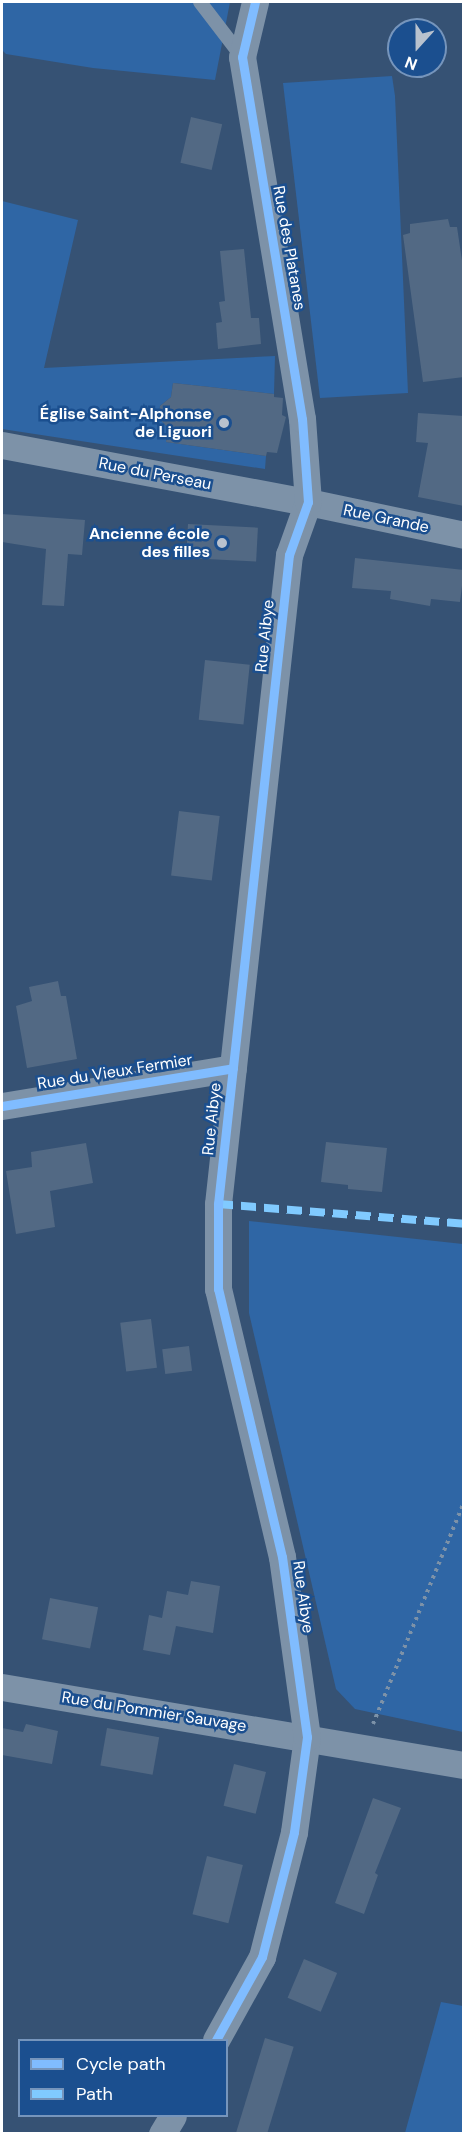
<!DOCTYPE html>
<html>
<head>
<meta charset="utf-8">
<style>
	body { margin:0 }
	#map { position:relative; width:465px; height:2135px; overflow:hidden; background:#365274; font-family:"DM Sans",sans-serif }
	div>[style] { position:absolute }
	.green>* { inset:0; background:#2f66a5 }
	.building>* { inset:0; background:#526984; transform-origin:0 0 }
	.path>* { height:4px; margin-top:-2px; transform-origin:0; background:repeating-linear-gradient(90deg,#7d92a8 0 3px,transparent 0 7.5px) }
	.service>* { height:14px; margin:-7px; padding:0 7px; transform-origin:7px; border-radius:7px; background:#7d92a8 }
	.minor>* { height:27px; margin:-13.5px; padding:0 13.5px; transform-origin:13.5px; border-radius:13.5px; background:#7d92a8 }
	.quiet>* { height:8px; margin-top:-4px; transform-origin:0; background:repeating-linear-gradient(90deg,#80caff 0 15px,transparent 0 23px) }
	.cycleway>* { height:9px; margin:-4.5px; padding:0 4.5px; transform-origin:4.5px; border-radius:4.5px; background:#80bcff }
	.dots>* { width:16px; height:16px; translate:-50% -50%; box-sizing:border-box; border:3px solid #1b4f8f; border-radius:50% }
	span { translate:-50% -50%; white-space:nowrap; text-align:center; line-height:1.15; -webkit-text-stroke:5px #1b4f8f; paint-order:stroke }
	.street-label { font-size:16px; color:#fff }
	.poi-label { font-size:16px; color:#fff; font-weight:700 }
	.right { translate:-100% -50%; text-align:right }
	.frame { position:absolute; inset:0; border:3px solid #fff; pointer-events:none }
	.legend { position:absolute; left:18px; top:2039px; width:210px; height:78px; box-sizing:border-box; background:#1b4f8f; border:2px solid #7695bc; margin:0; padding:8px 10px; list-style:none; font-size:18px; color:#fff }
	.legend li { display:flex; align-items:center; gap:12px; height:30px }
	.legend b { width:30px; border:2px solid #7695bc }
	.north { position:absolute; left:387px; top:18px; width:60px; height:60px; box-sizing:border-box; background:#1b4f8f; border:2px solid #7695bc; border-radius:50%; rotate:201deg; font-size:16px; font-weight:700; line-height:24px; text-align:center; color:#fff }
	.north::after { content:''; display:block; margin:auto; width:21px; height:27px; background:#b9c2ce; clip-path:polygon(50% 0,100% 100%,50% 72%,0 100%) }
</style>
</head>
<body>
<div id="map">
	<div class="green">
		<div style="clip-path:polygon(2px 2px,230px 2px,215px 80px,93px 68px,6px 54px,2px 50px)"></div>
		<div style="clip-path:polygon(392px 76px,395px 96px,408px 393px,320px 398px,283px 83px)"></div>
		<div style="clip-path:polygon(2px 201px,78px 220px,44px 368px,275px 356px,274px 394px,173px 383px,171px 397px,160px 406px,159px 418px,168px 428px,166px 442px,266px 456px,265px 469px,2px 429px)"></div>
		<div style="clip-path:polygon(249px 1221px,463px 1244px,463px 1732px,355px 1709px,336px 1689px,249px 1313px)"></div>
		<div style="clip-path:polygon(441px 2002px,463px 2006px,463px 2133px,405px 2133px)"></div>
	</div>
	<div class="building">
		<div style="left:191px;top:117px;width:32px;height:47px;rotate:13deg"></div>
		<div style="clip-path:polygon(448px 219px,450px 227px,457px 227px,464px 274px,464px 377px,423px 382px,403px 235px,410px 233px,410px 224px)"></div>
		<div style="clip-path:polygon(244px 249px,251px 318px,259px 318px,261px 344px,218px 349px,216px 323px,222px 322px,219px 302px,225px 301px,220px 251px)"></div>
		<div style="clip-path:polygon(173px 383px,274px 394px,274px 397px,283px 398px,282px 415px,286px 417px,277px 453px,267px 452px,266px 456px,166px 442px,168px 428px,159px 418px,160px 406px,171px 397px)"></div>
		<div style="clip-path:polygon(418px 413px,464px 416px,464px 506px,418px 497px,428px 443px,416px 442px)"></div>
		<div style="clip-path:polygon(2px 514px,85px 520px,82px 555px,68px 554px,64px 606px,42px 605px,46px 549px,2px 542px)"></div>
		<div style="left:188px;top:524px;width:70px;height:34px;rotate:3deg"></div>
		<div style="clip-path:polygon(355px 558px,464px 570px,460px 602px,431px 599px,430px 606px,390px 599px,391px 591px,352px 588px)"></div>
		<div style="left:205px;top:660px;width:45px;height:60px;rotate:6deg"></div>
		<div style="left:179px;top:811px;width:41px;height:65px;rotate:7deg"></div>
		<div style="clip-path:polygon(58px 981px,61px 996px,66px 996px,77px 1059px,27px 1068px,16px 1006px,32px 1001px,29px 987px)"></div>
		<div style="clip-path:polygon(326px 1142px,387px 1148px,382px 1192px,348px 1189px,348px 1185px,321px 1182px)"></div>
		<div style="clip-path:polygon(86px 1143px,93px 1183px,50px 1191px,55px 1227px,16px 1234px,6px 1171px,32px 1167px,31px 1152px)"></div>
		<div style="left:151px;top:1319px;width:49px;height:31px;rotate:83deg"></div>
		<div style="left:189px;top:1346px;width:25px;height:27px;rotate:83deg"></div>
		<div style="clip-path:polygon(191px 1581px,220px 1586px,213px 1633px,176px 1626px,170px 1655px,143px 1650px,149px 1615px,162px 1618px,167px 1591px,188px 1595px)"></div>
		<div style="left:50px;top:1598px;width:49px;height:42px;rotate:11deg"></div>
		<div style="clip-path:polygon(26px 1724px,58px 1731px,52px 1764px,2px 1755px,2px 1728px,23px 1732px)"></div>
		<div style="left:107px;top:1728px;width:53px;height:38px;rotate:10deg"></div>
		<div style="left:234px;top:1764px;width:33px;height:43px;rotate:14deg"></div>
		<div style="clip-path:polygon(373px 1798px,401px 1808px,375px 1873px,378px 1875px,364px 1914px,335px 1903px)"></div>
		<div style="left:207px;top:1856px;width:37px;height:60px;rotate:14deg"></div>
		<div style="left:304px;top:1959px;width:36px;height:42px;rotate:23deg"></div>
		<div style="left:265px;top:2038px;width:30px;height:100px;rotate:17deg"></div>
	</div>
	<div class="path">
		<div style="left:373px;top:1724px;width:240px;rotate:-67.7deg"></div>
	</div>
	<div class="service">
		<div style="left:200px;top:2px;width:69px;rotate:52.6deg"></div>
	</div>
	<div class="minor">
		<div style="left:2px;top:445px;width:311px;rotate:10.6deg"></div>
		<div style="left:308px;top:502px;width:159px;rotate:11.9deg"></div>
		<div style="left:2px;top:1106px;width:234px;rotate:-9.3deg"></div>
		<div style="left:2px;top:1687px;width:469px;rotate:9.6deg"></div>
		<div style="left:216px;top:2040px;width:95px;rotate:-61deg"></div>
		<div style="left:262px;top:1957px;width:129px;rotate:-75.6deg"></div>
		<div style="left:294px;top:1832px;width:96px;rotate:-82.2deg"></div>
		<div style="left:307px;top:1737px;width:182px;rotate:-97.9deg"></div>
		<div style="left:282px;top:1557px;width:276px;rotate:-103.4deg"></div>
		<div style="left:218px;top:1289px;width:85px;rotate:-90deg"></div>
		<div style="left:218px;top:1204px;width:653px;rotate:-83.76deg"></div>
		<div style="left:289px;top:555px;width:56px;rotate:-70.3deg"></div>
		<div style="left:308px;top:502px;width:83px;rotate:-94.1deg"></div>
		<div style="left:302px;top:419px;width:367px;rotate:-99.4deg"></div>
		<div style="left:242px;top:57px;width:57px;rotate:-76.7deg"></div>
		<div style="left:162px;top:2134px;width:21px;rotate:-59deg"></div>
	</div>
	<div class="quiet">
		<div style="left:218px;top:1204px;width:247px;rotate:4.6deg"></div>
	</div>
	<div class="cycleway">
		<div style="left:2px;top:1106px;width:234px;rotate:-9.3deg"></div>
		<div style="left:216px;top:2040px;width:95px;rotate:-61deg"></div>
		<div style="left:262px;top:1957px;width:129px;rotate:-75.6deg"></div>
		<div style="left:294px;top:1832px;width:96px;rotate:-82.2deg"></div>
		<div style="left:307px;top:1737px;width:182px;rotate:-97.9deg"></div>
		<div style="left:282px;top:1557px;width:276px;rotate:-103.4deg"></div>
		<div style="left:218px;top:1289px;width:85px;rotate:-90deg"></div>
		<div style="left:218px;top:1204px;width:653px;rotate:-83.76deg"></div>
		<div style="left:289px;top:555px;width:56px;rotate:-70.3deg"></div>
		<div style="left:308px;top:502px;width:83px;rotate:-94.1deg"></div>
		<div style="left:302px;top:419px;width:367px;rotate:-99.4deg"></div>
		<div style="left:242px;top:57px;width:57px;rotate:-76.7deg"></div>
	</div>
	<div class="dots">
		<div style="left:224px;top:423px;background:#b9c2ce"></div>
		<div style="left:222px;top:543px;background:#b9c2ce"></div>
	</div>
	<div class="street-label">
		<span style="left:289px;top:248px;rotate:80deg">Rue des Platanes</span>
		<span style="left:155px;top:474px;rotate:11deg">Rue du Perseau</span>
		<span style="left:386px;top:519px;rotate:12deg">Rue Grande</span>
		<span style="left:265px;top:636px;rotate:-84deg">Rue Aibye</span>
		<span style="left:115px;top:1072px;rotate:-9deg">Rue du Vieux Fermier</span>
		<span style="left:212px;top:1119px;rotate:-84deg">Rue Aibye</span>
		<span style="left:303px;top:1597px;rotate:82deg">Rue Aibye</span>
		<span style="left:154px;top:1712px;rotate:9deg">Rue du Pommier Sauvage</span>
	</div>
	<div class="poi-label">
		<span class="right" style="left:212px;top:423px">Église Saint-Alphonse<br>de Liguori</span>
		<span class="right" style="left:210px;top:543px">Ancienne école<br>des filles</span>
	</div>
	<div class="frame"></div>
	<ul class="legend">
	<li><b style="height:8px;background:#80bcff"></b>Cycle path</li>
	<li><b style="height:8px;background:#80caff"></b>Path</li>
	</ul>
	<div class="north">N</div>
</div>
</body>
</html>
